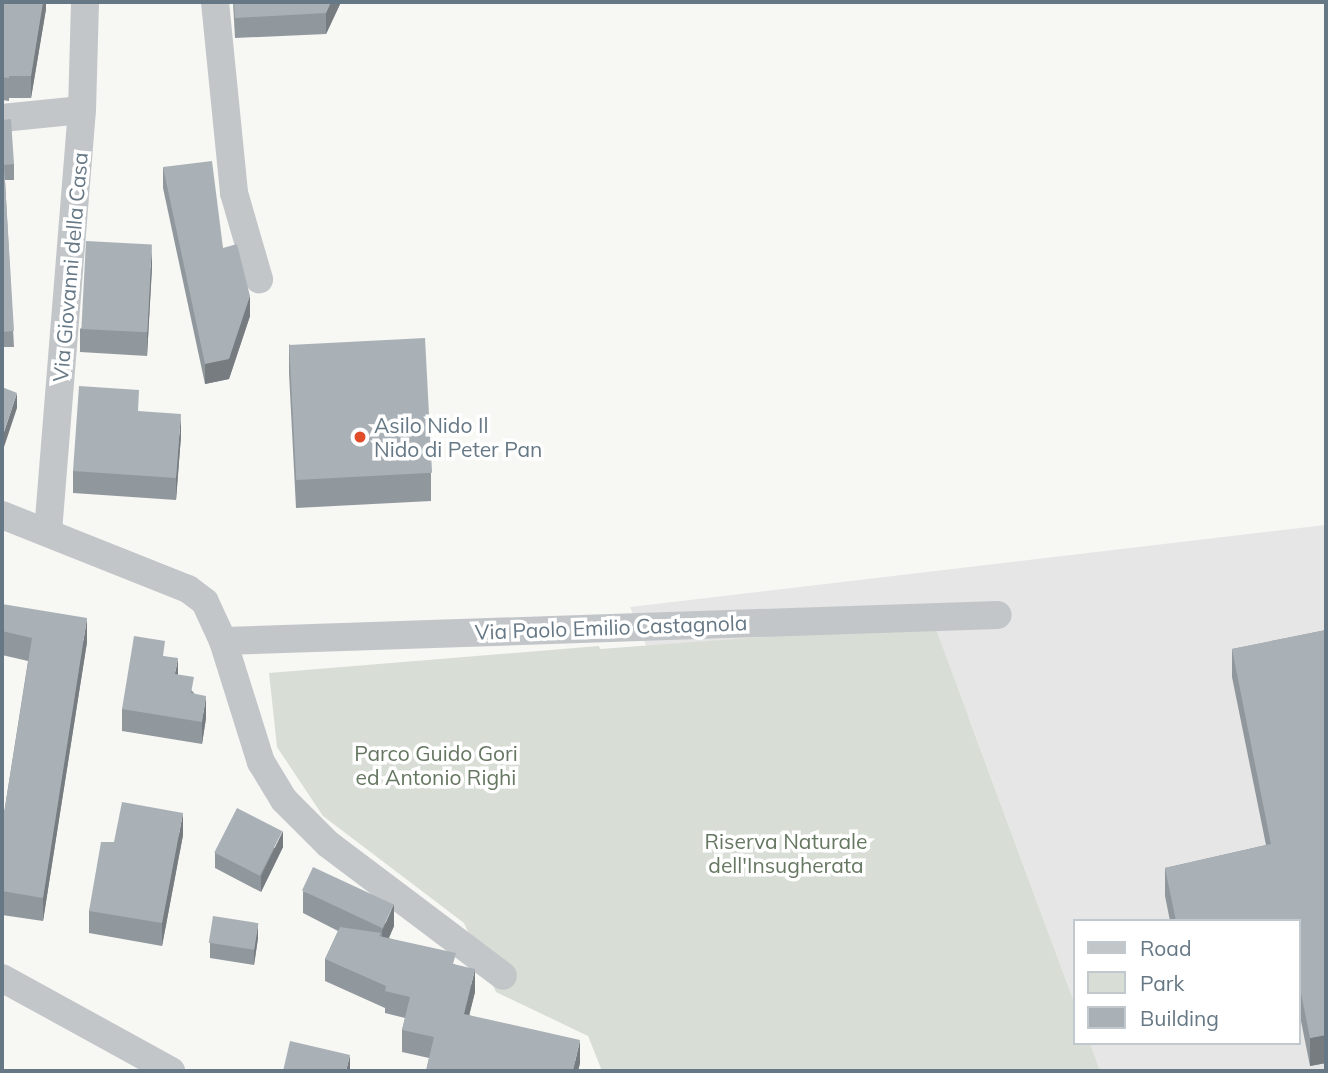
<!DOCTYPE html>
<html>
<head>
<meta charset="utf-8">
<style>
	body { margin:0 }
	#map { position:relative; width:1328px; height:1073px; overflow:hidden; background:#f7f7f4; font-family:Mulish,sans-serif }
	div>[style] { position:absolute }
	.built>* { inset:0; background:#e5e6e5 }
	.green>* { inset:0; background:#d8ded5 }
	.minor>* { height:28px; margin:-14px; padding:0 14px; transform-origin:14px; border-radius:14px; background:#c2c6c9 }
	.wall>* { inset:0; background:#91989d }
	.shaded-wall>* { inset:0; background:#767c80 }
	.building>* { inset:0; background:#a9b1b7; transform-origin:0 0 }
	.dots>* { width:19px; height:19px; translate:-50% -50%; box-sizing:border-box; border:4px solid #fff; border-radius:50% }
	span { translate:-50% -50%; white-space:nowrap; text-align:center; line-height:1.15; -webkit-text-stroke:7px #fff; paint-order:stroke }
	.street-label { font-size:21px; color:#667885 }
	.poi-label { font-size:21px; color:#667885 }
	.left { translate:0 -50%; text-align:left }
	.park-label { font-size:21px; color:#667761 }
	.frame { position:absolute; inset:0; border:4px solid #667885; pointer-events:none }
	.legend { position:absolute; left:1073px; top:919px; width:228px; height:126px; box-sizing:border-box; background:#fff; border:2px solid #c2c9ce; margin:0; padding:9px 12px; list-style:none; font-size:21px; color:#667885 }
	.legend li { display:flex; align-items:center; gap:14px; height:35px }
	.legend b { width:35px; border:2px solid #c2c9ce }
</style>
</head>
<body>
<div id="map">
	<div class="built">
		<div style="clip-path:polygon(1326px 525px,1326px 1071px,1100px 1071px,1090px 1043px,1298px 1043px,1298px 921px,1074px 921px,1074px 1002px,969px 718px,683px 734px,630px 607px)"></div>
	</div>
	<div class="green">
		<div style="clip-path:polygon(934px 624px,1074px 1002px,1074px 1043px,1090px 1043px,1100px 1071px,602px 1071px,588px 1036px,496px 992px,464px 923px,323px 816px,277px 747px,269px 673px,599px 646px,600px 649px)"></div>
	</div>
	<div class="minor">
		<div style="left:215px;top:2px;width:192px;rotate:84.3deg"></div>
		<div style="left:234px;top:193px;width:90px;rotate:73.8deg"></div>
		<div style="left:2px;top:118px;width:80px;rotate:-5.7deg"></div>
		<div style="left:2px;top:515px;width:200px;rotate:21.7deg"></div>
		<div style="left:188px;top:589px;width:21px;rotate:37deg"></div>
		<div style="left:205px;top:602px;width:43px;rotate:65.2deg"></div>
		<div style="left:223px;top:641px;width:127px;rotate:72.6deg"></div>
		<div style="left:261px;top:762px;width:44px;rotate:58.8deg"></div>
		<div style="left:284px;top:800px;width:62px;rotate:45deg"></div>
		<div style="left:328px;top:844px;width:219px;rotate:37deg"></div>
		<div style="left:48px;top:532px;width:423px;rotate:-85.4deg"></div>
		<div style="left:82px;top:110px;width:108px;rotate:-88.4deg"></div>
		<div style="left:223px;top:641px;width:775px;rotate:-1.92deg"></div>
		<div style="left:2px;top:978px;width:193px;rotate:28.8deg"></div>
	</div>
	<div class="wall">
		<div style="clip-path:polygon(2px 2px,46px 2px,46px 9px,31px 98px,9px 98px,9px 101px,2px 100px)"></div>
		<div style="clip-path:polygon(233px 2px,341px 2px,326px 34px,235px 38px)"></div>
		<div style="clip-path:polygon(2px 120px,14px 164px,14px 180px,5px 180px,14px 347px,2px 347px)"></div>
		<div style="clip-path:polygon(163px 167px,223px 248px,250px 316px,229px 379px,205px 384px,163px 188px)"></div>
		<div style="clip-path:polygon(152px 267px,147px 356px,80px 352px,80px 329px)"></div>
		<div style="clip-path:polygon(289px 344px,431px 473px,431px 501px,296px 508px,289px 373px)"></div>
		<div style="clip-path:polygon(139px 411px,181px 436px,176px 500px,73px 493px,73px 471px)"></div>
		<div style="clip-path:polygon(2px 604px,87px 642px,43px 921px,2px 915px,2px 826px,28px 661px,2px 655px)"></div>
		<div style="clip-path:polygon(1326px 630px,1326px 1063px,1310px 1066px,1298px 1006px,1298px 921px,1170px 921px,1165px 896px,1165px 868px,1266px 845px,1232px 677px,1232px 649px)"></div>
		<div style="clip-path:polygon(165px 656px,178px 675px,194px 693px,206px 718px,202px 744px,122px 731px,122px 709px)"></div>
		<div style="clip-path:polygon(183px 835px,162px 946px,89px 933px,89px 911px,114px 842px)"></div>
		<div style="clip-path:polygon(283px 847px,261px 892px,215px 868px,215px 853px)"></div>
		<div style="clip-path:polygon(303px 891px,394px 926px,389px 938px,456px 965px,475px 992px,469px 1015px,580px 1063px,578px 1071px,426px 1071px,429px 1058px,402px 1052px,402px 1030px,405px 1018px,385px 1013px,385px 1008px,325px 981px,325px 959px,338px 931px,303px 913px)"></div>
		<div style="clip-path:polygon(258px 938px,254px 965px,210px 958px,210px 943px)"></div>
	</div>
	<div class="shaded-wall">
		<div style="clip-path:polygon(43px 2px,46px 2px,46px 9px,31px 98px,31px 76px)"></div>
		<div style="clip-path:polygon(331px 2px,341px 2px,326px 34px,326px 13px)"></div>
		<div style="clip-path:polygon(152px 245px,152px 267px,147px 356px,147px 333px)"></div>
		<div style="clip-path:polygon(250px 296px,250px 316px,229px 379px,205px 384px,205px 364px)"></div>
		<div style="clip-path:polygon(17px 393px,17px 408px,2px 453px,2px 438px)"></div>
		<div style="clip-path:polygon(181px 414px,181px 436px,176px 500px,176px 478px)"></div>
		<div style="clip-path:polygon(87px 618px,87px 642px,43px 921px,43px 898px)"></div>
		<div style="clip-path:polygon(178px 658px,178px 681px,175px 674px)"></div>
		<div style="clip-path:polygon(206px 696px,206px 718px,202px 744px,202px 722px)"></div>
		<div style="clip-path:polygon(183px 813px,183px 835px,162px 946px,162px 923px)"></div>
		<div style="clip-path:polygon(283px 831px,283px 847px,261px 892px,261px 876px)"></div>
		<div style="clip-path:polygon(394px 904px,394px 926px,382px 953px,382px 931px)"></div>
		<div style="clip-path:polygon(258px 923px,258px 938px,254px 965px,254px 949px)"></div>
		<div style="clip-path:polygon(475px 969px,475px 992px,464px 1036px,464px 1014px)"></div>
		<div style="clip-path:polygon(1326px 1035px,1326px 1063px,1310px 1066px,1310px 1038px)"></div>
		<div style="clip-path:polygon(580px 1040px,580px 1063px,578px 1071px,573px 1071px)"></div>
		<div style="clip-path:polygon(350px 1055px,350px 1071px,346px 1071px)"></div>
	</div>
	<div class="building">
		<div style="clip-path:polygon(2px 2px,43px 2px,31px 76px,9px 76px,9px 78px,2px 77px)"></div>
		<div style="clip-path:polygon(234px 2px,331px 2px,326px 13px,235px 18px)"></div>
		<div style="clip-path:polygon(11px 119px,14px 164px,4px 165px,14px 331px,2px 332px,2px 120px)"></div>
		<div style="clip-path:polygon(212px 161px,223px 248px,237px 244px,250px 296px,229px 359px,205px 364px,163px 167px)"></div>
		<div style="left:86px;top:241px;width:66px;height:88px;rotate:3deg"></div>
		<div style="left:425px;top:338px;width:135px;height:136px;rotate:87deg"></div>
		<div style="clip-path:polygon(79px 386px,139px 390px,138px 411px,181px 414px,176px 478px,73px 471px)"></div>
		<div style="clip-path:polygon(2px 387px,17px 393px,2px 438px)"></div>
		<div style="clip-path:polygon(2px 604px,87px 618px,43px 898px,2px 891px,2px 826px,32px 638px,2px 631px)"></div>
		<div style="clip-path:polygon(1326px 630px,1326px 1035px,1310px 1038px,1298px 978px,1298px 921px,1176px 921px,1165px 868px,1271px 844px,1232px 649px)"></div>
		<div style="clip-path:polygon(134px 636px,165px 641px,163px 656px,178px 658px,175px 674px,194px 677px,191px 693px,206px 696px,202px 722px,122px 709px)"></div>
		<div style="clip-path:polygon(122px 802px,183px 813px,162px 923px,89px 911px,101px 842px,114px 842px)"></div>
		<div style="left:237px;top:808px;width:51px;height:50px;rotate:27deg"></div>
		<div style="left:313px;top:867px;width:89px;height:26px;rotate:25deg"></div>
		<div style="left:213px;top:916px;width:46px;height:27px;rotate:9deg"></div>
		<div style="clip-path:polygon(340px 927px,381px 933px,379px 936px,456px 953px,453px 964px,475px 969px,464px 1014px,580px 1040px,573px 1071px,426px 1071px,434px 1037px,402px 1030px,410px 997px,385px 991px,386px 986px,325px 959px)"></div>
		<div style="clip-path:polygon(290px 1041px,350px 1055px,346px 1071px,283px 1071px)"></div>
	</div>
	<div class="dots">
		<div style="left:360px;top:437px;background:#e24d29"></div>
	</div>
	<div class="street-label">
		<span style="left:70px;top:267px;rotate:-85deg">Via Giovanni della Casa</span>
		<span style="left:611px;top:627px;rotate:-2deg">Via Paolo Emilio Castagnola</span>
	</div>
	<div class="poi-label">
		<span class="left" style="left:374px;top:437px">Asilo Nido Il<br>Nido di Peter Pan</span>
	</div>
	<div class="park-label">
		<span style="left:436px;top:765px">Parco Guido Gori<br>ed Antonio Righi</span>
		<span style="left:786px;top:853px">Riserva Naturale<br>dell'Insugherata</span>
	</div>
	<div class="frame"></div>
	<ul class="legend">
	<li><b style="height:9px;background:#c2c6c9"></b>Road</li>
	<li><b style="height:19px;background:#d8ded5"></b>Park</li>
	<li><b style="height:19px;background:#a9b1b7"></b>Building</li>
	</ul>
</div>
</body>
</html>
